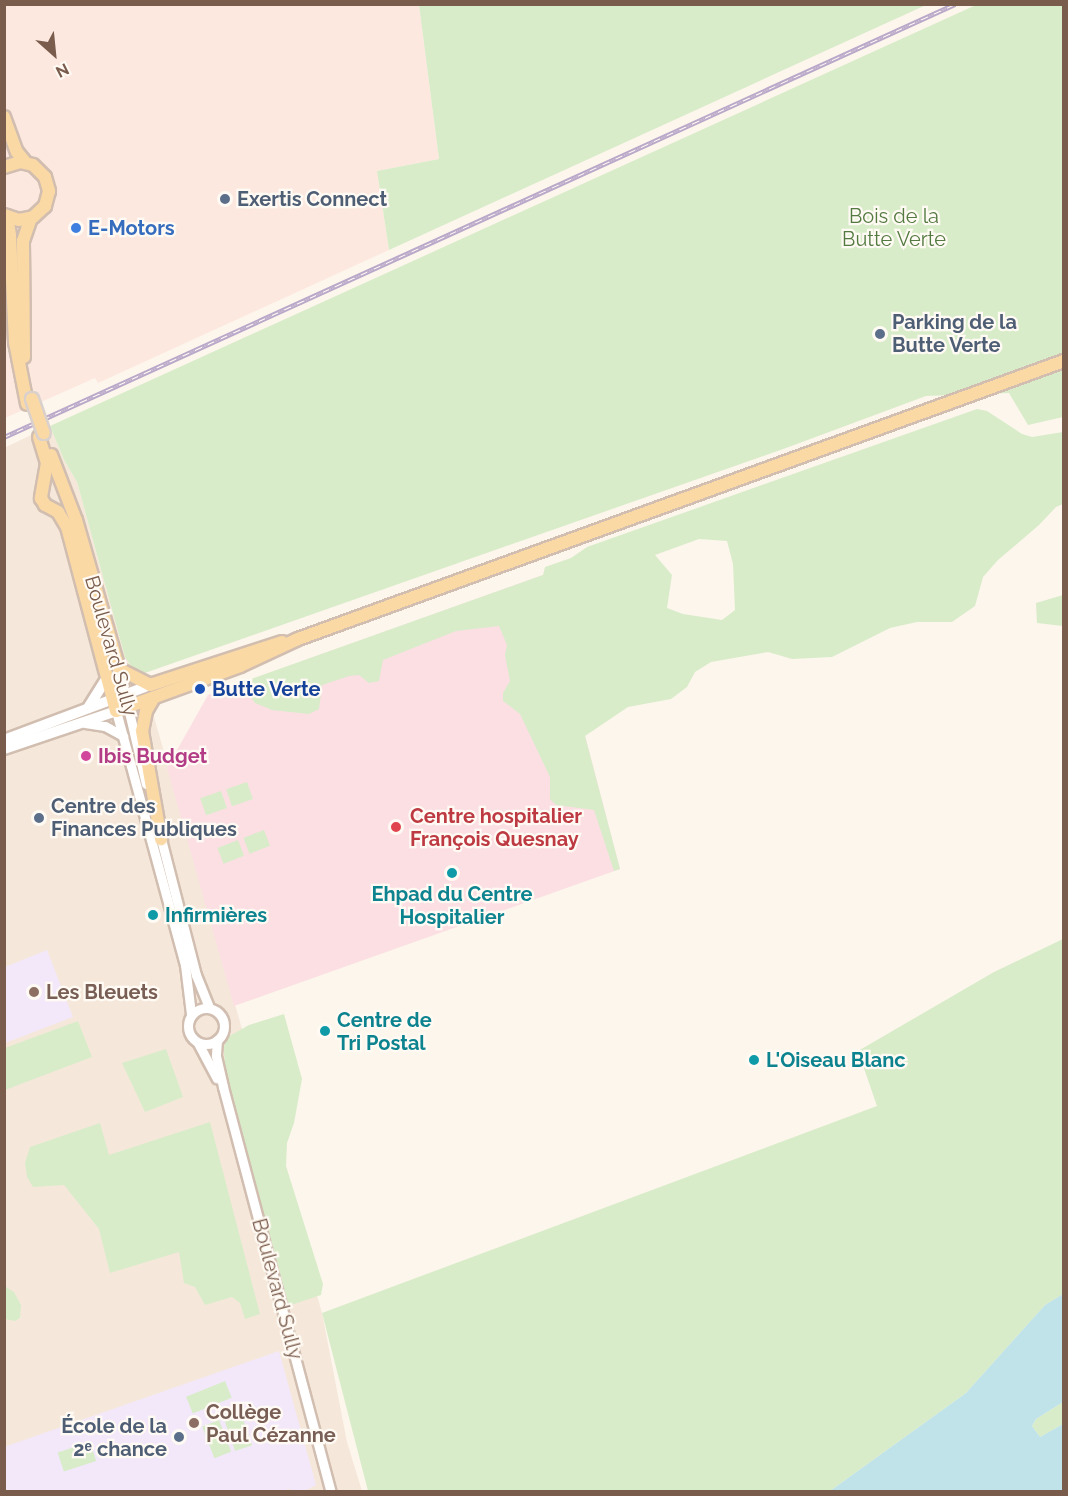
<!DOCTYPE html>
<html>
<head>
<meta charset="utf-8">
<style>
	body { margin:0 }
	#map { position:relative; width:1068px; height:1496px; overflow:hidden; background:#fdf6ec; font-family:Raleway,sans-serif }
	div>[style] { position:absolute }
	.residential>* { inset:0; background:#f5e8da }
	.commercial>* { inset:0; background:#fde8e0 }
	.education>* { inset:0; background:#f3e8fa }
	.medical>* { inset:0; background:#fbdfe3 }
	.green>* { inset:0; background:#d8ecc9; transform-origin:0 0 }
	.water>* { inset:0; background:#bfe3e8 }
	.roads { filter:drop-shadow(2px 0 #d1beb0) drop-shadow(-2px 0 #d1beb0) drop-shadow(0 2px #d1beb0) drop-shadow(0 -2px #d1beb0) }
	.tertiary>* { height:9px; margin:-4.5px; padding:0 4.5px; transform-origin:4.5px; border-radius:4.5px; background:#fff }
	.tertiary>.ring { margin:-4.5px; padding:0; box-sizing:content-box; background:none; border:9px solid #fff; border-radius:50% }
	.secondary>* { height:10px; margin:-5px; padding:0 5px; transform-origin:5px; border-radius:5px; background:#fff }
	.primary>* { height:12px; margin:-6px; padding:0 6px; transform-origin:6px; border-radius:6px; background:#fbd9a5 }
	.rail>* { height:4.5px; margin-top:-2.25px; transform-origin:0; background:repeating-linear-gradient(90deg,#fffaf3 0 7px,#b9a8c9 0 14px); box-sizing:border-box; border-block:2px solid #b9a8c9 }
	.bridges { filter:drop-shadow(2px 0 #dad1cd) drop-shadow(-2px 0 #dad1cd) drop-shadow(0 2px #dad1cd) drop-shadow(0 -2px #dad1cd) }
	.primary-bridge>* { height:12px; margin:-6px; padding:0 6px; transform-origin:6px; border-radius:6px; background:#fbd9a5 }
	.dots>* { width:16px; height:16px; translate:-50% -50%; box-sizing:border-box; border:3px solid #fffaf3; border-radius:50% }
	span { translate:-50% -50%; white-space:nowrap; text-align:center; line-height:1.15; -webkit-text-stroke:4.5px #fffaf3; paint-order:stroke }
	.service-label { font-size:20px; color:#4e5e75; font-weight:700 }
	.left { translate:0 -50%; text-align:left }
	.right { translate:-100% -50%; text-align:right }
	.park-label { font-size:20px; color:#537a41 }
	.shop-label { font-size:20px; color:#366cbe; font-weight:700 }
	.street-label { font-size:20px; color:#7a5c4d }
	.transit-label { font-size:20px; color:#164399; font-weight:700 }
	.hotel-label { font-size:20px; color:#b23c85; font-weight:700 }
	.health-label { font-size:20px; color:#be3a42; font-weight:700 }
	.culture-label { font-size:20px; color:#0d838f; font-weight:700 }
	.education-label { font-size:20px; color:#785e54; font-weight:700 }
	.frame { position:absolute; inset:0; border:6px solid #7a5c4d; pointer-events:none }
	.north { position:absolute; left:24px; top:24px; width:60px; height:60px; -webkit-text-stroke:4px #fffaf3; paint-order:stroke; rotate:153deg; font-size:16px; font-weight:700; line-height:24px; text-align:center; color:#7a5c4d }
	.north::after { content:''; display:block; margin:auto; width:21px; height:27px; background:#7a5c4d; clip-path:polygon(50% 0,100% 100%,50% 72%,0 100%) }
</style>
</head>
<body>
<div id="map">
	<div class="residential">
		<div style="clip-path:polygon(50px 426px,64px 460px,77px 482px,125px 657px,133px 669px,142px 674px,322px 1313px,347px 1442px,362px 1491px,5px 1491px,4px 448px)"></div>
	</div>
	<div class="commercial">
		<div style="clip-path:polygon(5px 5px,419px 5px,439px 159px,377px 171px,389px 250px,98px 383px,95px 378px,5px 418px)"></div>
	</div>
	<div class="education">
		<div style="clip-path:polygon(47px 950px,73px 1017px,5px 1043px,5px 967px)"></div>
		<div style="clip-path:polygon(279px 1351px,316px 1485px,303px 1492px,288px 1489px,280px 1492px,5px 1491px,4px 1447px)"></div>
	</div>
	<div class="medical">
		<div style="clip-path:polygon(543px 575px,620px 869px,234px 1006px,167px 768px,208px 695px)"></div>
	</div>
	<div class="green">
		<div style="clip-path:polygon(419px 5px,419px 4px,926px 5px,389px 250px,377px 171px,439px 159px)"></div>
		<div style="clip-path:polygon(976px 5px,1063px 5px,1063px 417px,1028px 425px,1009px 393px,926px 396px,786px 448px,142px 674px,133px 669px,125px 657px,77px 482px,64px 460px,50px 426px)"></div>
		<div style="clip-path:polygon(evenodd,977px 409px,987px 411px,1022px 434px,1032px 437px,1063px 432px,1063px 504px,1056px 507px,1039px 525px,998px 560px,983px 577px,975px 606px,952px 622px,917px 622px,890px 628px,832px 657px,792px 659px,768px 652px,711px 662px,695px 672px,687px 687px,671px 699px,628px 707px,585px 736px,620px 869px,614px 871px,594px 810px,556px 805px,550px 799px,550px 777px,520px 714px,503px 701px,503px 693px,510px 681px,505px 655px,507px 645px,499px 626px,456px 631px,383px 660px,379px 681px,369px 683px,359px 675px,349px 676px,322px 685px,319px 709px,309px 714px,272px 710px,255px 703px,240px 683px,543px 575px,545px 567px,571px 558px,587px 547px,977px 409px,699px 539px,727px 541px,733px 564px,735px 610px,722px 620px,683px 614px,667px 608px,672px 575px,655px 555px,699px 539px)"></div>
		<div style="clip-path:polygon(1063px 595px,1063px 626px,1037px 623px,1036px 603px)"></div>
		<div style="left:247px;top:782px;width:18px;height:22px;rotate:71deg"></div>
		<div style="left:221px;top:791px;width:18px;height:22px;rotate:71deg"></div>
		<div style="left:264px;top:830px;width:17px;height:22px;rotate:69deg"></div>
		<div style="left:238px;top:840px;width:17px;height:22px;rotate:69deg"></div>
		<div style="clip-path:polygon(1063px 939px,1063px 1294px,1045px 1305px,966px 1393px,830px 1491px,368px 1491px,322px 1313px,877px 1106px,858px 1051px,994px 972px)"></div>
		<div style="clip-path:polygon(284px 1014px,302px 1079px,294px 1123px,287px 1143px,286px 1166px,323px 1284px,321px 1295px,288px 1306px,225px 1072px,224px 1047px,226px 1038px,249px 1025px)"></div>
		<div style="clip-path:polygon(78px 1021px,92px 1057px,5px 1090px,5px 1048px)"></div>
		<div style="clip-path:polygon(166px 1049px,183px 1097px,145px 1112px,122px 1063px)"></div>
		<div style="clip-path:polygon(210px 1122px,260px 1314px,245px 1319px,240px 1303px,232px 1297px,205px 1305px,195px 1287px,184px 1283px,179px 1252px,110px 1273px,99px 1229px,64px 1185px,33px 1187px,27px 1177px,25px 1163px,30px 1147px,100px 1123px,109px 1155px)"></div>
		<div style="clip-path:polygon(6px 1287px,14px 1292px,21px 1305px,20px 1318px,15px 1321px,5px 1319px)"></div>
		<div style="left:225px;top:1381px;width:18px;height:42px;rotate:68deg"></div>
		<div style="clip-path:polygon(1063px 1402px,1063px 1424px,1040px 1437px,1032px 1426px,1036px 1419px)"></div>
		<div style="left:241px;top:1413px;width:34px;height:18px;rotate:71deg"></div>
		<div style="left:219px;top:1420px;width:34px;height:18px;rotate:69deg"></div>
		<div style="left:90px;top:1442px;width:20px;height:34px;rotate:72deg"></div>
	</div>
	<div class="water">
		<div style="clip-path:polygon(1063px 1294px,1063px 1402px,1036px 1419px,1032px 1426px,1040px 1437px,1063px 1424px,1063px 1491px,830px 1491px,966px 1393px,1045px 1305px)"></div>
	</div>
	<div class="roads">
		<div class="tertiary">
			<div style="left:119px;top:669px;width:118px;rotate:76.8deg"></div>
			<div style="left:116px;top:711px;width:263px;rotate:74.8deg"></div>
			<div style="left:185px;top:965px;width:49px;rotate:83deg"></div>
			<div style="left:85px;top:723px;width:20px;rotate:9deg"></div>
			<div style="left:105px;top:726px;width:21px;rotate:29deg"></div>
			<div style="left:160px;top:835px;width:145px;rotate:75.6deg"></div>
			<div style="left:196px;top:975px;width:35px;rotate:68deg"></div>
			<div class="ring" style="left:188px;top:1008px;width:27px;height:27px"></div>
			<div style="left:217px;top:1040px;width:16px;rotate:94deg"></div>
			<div style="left:216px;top:1056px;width:32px;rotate:77deg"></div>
			<div style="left:223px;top:1087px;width:419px;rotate:75.1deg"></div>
			<div style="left:198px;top:1043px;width:40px;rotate:62deg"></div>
		</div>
		<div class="secondary">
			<div style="left:88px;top:708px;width:34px;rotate:-58deg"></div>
			<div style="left:4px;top:740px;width:156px;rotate:-20.6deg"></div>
			<div style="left:4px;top:749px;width:118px;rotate:-18.7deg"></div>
		</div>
		<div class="primary">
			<div style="left:4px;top:117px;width:37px;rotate:70deg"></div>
			<div style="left:17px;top:152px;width:14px;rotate:51deg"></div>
			<div style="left:4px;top:167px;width:17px;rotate:-17deg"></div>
			<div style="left:20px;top:162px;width:13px;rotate:13deg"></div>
			<div style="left:33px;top:165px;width:17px;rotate:45deg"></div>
			<div style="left:45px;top:177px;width:15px;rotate:74deg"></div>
			<div style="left:49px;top:191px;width:16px;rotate:105deg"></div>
			<div style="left:45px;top:206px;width:16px;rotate:137deg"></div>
			<div style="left:33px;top:217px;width:14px;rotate:168deg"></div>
			<div style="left:19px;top:220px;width:16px;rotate:-162deg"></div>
			<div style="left:7px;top:216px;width:20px;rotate:81deg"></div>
			<div style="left:10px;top:236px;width:106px;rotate:87.3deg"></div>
			<div style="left:15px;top:342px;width:63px;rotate:79deg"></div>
			<div style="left:24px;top:357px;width:116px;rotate:-90.5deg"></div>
			<div style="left:23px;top:241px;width:24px;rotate:-71deg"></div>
			<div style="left:39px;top:437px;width:27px;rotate:73deg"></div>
			<div style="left:47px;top:463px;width:36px;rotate:100deg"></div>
			<div style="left:41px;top:498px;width:8px;rotate:60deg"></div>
			<div style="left:45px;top:505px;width:15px;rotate:28deg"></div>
			<div style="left:58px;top:512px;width:17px;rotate:59deg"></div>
			<div style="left:67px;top:527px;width:190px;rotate:75.1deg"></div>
			<div style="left:116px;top:711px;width:132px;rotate:-19.9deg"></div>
			<div style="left:240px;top:666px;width:64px;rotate:-25deg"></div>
			<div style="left:298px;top:639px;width:815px;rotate:-19.95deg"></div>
			<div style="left:51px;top:455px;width:70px;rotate:69deg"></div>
			<div style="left:76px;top:520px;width:155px;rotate:73.9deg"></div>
			<div style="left:119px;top:669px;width:35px;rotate:27deg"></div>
			<div style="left:150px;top:685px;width:139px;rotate:-18deg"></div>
			<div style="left:153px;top:699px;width:14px;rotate:120deg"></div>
			<div style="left:146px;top:711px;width:20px;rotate:101deg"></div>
			<div style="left:142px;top:731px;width:110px;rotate:80deg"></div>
		</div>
	</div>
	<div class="rail">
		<div style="left:4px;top:437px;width:1045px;rotate:-24.48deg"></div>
	</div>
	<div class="bridges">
		<div class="primary-bridge">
			<div style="left:32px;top:399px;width:36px;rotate:71deg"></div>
		</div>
	</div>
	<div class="dots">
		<div style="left:225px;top:199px;background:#5c6f8a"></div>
		<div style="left:76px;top:228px;background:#3f7fe0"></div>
		<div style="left:880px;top:334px;background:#5c6f8a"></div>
		<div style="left:200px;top:689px;background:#1a4fb4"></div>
		<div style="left:86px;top:756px;background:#d1479c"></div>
		<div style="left:39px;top:818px;background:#5c6f8a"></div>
		<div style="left:396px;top:827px;background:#e0444e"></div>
		<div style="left:452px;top:873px;background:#0f9aa8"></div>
		<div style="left:153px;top:915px;background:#0f9aa8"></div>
		<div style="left:34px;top:992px;background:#8d6e63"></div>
		<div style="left:325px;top:1031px;background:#0f9aa8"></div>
		<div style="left:754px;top:1060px;background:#0f9aa8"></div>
		<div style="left:194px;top:1423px;background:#8d6e63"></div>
		<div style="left:179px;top:1437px;background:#5c6f8a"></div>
	</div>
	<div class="service-label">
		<span class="left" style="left:237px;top:199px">Exertis Connect</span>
		<span class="left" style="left:892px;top:334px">Parking de la<br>Butte Verte</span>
		<span class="left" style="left:51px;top:818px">Centre des<br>Finances Publiques</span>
		<span class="right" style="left:167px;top:1438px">École de la<br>2ᵉ chance</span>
	</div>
	<div class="park-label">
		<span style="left:894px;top:228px">Bois de la<br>Butte Verte</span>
	</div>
	<div class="shop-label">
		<span class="left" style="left:88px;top:228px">E-Motors</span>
	</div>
	<div class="street-label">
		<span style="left:111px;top:646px;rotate:74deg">Boulevard Sully</span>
		<span style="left:277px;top:1289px;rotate:75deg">Boulevard Sully</span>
	</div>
	<div class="transit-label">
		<span class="left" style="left:212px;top:689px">Butte Verte</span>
	</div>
	<div class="hotel-label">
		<span class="left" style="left:98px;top:756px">Ibis Budget</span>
	</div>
	<div class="health-label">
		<span class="left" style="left:410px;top:828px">Centre hospitalier<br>François Quesnay</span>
	</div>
	<div class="culture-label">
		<span style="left:452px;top:906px">Ehpad du Centre<br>Hospitalier</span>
		<span class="left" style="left:165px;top:915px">Infirmières</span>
		<span class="left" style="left:337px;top:1032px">Centre de<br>Tri Postal</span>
		<span class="left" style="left:766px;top:1060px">L'Oiseau Blanc</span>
	</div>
	<div class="education-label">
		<span class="left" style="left:46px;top:992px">Les Bleuets</span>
		<span class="left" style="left:206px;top:1424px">Collège<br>Paul Cézanne</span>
	</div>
	<div class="frame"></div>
	<div class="north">N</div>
</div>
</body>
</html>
